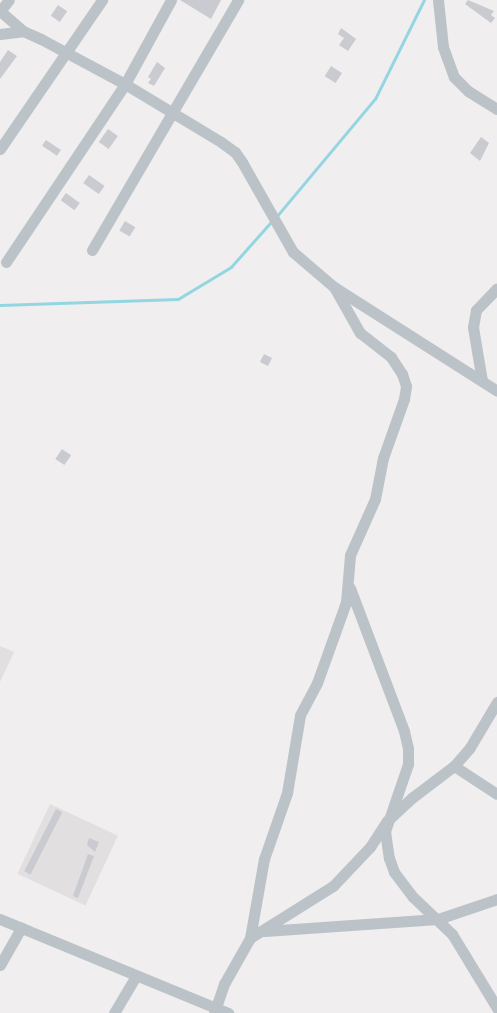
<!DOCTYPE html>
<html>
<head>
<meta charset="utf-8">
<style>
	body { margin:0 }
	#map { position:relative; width:497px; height:1013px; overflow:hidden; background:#f0eeee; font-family:"Source Sans 3",sans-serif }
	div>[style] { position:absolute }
	.education>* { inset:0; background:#e1dfdf; transform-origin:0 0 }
	.stream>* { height:2.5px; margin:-1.25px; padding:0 1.25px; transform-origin:1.25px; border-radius:1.25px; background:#93d6e1 }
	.building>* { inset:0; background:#c9cbd0; transform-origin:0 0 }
	.minor>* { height:11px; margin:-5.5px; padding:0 5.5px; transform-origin:5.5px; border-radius:5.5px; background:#bbc3c9 }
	span { translate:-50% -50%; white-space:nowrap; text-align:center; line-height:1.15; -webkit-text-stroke:4px #fff; paint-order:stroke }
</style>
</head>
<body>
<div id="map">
	<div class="education">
		<div style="clip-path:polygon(0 646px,14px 652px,0 682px)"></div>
		<div style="left:50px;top:804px;width:75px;height:77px;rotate:25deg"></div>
	</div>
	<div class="stream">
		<div style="left:277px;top:216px;width:153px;rotate:-50.1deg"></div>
		<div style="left:375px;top:99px;width:110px;rotate:-63.7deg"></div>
		<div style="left:0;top:305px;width:178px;rotate:-1.9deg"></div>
		<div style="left:178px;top:299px;width:62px;rotate:-31.1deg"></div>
		<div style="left:231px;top:267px;width:60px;rotate:-48.4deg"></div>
	</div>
	<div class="building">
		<div style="clip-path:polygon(180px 0,221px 0,211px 19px)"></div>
		<div style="clip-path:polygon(468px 0,494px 11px,491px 15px,495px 18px,491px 23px,465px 4px)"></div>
		<div style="left:58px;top:5px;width:11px;height:13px;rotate:34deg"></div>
		<div style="clip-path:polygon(341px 28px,356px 39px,348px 51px,339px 45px,344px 38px,338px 34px)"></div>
		<div style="clip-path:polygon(8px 50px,17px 56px,0 79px,0 62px)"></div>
		<div style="clip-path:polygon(157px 62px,165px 68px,154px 86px,148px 83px,151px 79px,148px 77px)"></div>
		<div style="left:331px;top:66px;width:13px;height:12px;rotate:32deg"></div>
		<div style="left:108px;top:129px;width:12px;height:16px;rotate:35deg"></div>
		<div style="clip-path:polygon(481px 137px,489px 143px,480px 161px,470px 153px)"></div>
		<div style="left:46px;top:140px;width:18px;height:7px;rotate:34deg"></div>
		<div style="left:89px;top:175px;width:19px;height:10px;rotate:35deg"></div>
		<div style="left:66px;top:193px;width:17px;height:9px;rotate:36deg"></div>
		<div style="left:125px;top:221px;width:12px;height:11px;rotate:31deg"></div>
		<div style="left:264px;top:354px;width:9px;height:9px;rotate:27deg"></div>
		<div style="left:62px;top:449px;width:11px;height:12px;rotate:34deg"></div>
		<div style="left:56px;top:809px;width:7px;height:70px;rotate:27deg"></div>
		<div style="clip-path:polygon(89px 838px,99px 842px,95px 852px,87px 845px)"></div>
		<div style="clip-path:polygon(88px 854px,94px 856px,78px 898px,73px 896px)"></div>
	</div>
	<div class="minor">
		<div style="left:438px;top:0;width:47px;rotate:83.9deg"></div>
		<div style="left:443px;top:47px;width:32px;rotate:70deg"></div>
		<div style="left:454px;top:77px;width:20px;rotate:45deg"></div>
		<div style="left:468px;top:91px;width:34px;rotate:32deg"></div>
		<div style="left:0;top:11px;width:30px;rotate:41deg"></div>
		<div style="left:0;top:11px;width:14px;rotate:-51deg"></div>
		<div style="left:0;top:34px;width:23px;rotate:-7deg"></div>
		<div style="left:23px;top:31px;width:20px;rotate:24deg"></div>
		<div style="left:41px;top:39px;width:95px;rotate:28.2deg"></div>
		<div style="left:125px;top:84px;width:112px;rotate:31.1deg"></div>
		<div style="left:221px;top:142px;width:17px;rotate:36deg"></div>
		<div style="left:235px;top:152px;width:12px;rotate:55deg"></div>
		<div style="left:242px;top:162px;width:103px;rotate:60.5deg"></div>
		<div style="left:293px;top:252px;width:54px;rotate:40.5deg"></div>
		<div style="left:334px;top:287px;width:193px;rotate:32.5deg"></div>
		<div style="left:0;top:149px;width:181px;rotate:-55.6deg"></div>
		<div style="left:92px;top:250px;width:290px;rotate:-59.7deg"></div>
		<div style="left:6px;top:262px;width:214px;rotate:-56.2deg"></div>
		<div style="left:125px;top:84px;width:96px;rotate:-61.3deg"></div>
		<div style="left:482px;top:381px;width:55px;rotate:-99.5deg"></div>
		<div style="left:473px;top:327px;width:17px;rotate:-80deg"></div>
		<div style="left:476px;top:310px;width:30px;rotate:-46deg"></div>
		<div style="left:350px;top:588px;width:153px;rotate:69.3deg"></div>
		<div style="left:404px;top:731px;width:18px;rotate:77deg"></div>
		<div style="left:408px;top:749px;width:15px;rotate:90deg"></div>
		<div style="left:408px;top:764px;width:71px;rotate:108.9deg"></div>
		<div style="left:385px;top:831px;width:27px;rotate:82deg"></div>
		<div style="left:389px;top:858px;width:15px;rotate:70deg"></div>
		<div style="left:394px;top:872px;width:31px;rotate:53deg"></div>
		<div style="left:413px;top:897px;width:54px;rotate:43.5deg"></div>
		<div style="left:452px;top:934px;width:87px;rotate:58.7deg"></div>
		<div style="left:454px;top:766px;width:51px;rotate:33.1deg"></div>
		<div style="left:0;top:919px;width:247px;rotate:22.4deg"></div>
		<div style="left:265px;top:931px;width:173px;rotate:-4deg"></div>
		<div style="left:438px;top:919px;width:62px;rotate:-18.7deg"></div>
		<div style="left:250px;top:938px;width:98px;rotate:-32.1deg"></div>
		<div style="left:333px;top:886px;width:54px;rotate:-46.5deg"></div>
		<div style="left:370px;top:847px;width:31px;rotate:-57deg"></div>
		<div style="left:387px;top:821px;width:35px;rotate:-43deg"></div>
		<div style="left:413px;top:797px;width:51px;rotate:-37.1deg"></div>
		<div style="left:454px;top:766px;width:23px;rotate:-49deg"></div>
		<div style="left:469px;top:749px;width:55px;rotate:-59.2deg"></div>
		<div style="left:0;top:965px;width:43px;rotate:-60.4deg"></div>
		<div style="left:114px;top:1013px;width:43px;rotate:-59.3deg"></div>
		<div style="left:214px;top:1013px;width:31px;rotate:-71deg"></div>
		<div style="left:224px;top:984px;width:53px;rotate:-60.5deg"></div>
		<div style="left:250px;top:938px;width:80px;rotate:-80deg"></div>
		<div style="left:264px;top:859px;width:70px;rotate:-70.8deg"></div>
		<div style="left:287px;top:793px;width:79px;rotate:-80.5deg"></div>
		<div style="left:300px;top:715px;width:36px;rotate:-62deg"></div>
		<div style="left:317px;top:683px;width:86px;rotate:-70.3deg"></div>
		<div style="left:346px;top:602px;width:47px;rotate:-85.1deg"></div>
		<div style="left:350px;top:555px;width:61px;rotate:-65.9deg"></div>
		<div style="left:375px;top:499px;width:42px;rotate:-79deg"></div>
		<div style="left:383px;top:458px;width:63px;rotate:-70.4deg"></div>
		<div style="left:404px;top:399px;width:13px;rotate:-81deg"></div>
		<div style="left:406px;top:386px;width:13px;rotate:-108deg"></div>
		<div style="left:402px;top:374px;width:20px;rotate:-123deg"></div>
		<div style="left:391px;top:357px;width:39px;rotate:-142deg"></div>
		<div style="left:360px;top:333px;width:53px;rotate:-119.5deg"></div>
	</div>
</div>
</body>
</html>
